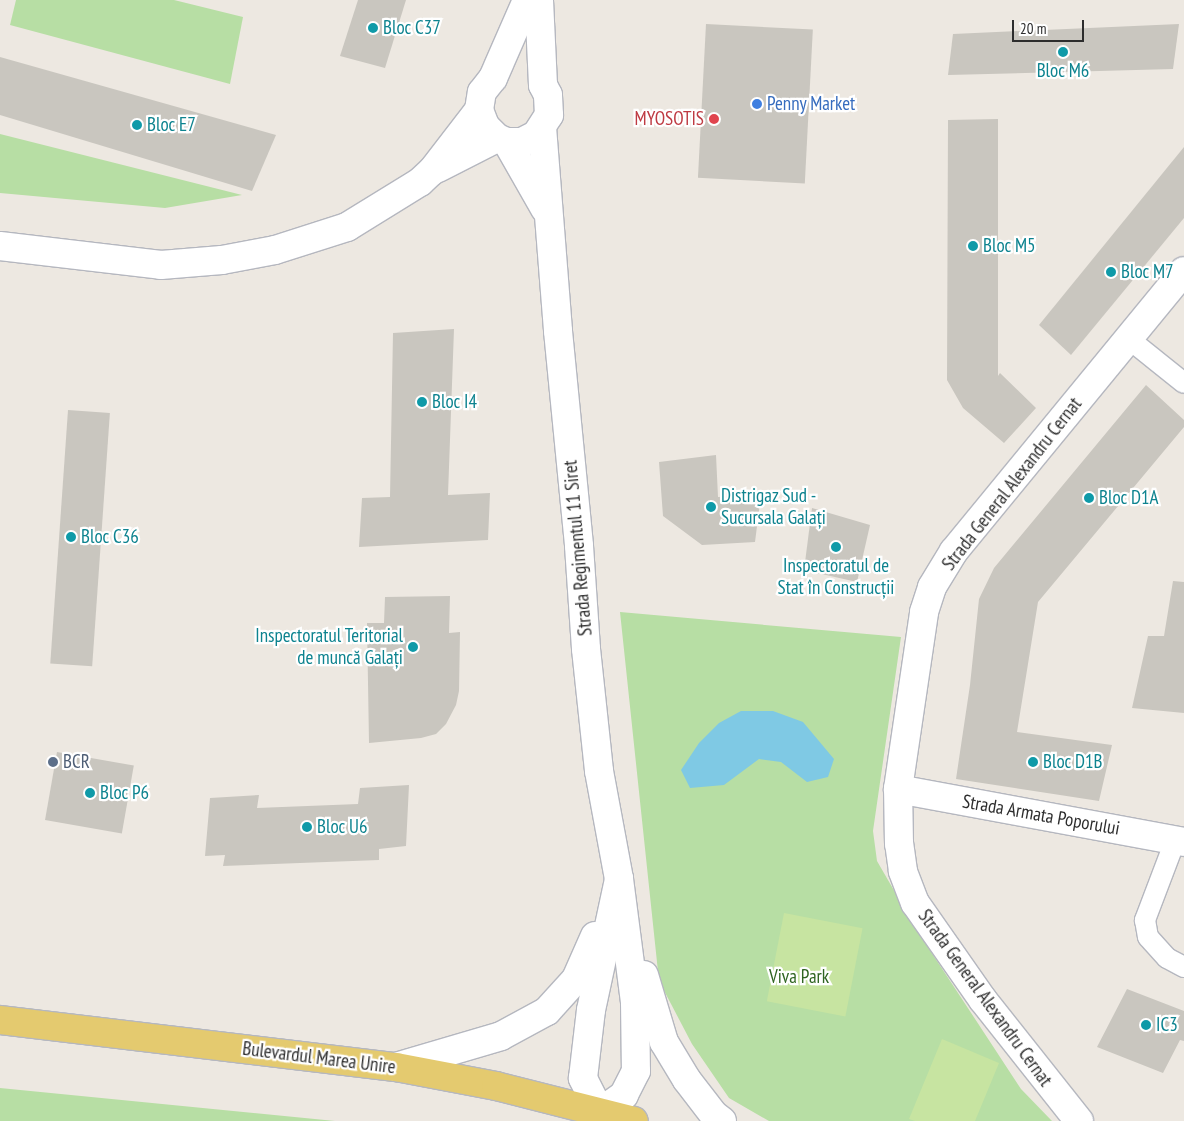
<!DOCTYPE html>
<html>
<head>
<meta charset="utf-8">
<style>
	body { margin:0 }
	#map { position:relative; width:1184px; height:1121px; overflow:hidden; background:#ede8e1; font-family:"PT Sans Narrow",sans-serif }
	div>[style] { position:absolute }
	.green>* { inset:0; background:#b7dea4 }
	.pitch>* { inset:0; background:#c7e4a1; transform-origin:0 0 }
	.water>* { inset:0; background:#7fc9e4 }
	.building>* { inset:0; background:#c9c6bf; transform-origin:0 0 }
	.roads { filter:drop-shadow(1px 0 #b5b7bf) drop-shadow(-1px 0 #b5b7bf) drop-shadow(0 1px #b5b7bf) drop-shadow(0 -1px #b5b7bf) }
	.street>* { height:20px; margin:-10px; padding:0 10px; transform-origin:10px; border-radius:10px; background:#fff }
	.secondary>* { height:28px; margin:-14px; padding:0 14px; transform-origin:14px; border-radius:14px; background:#fff }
	.primary>* { height:28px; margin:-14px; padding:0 14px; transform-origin:14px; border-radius:14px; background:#e4ca6f }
	.dots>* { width:14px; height:14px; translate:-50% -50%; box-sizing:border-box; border:2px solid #fff; border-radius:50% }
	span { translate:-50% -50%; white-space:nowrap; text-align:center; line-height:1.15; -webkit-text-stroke:4.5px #fff; paint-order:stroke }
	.culture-label { font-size:19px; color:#0d838f }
	.left { translate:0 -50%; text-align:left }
	.right { translate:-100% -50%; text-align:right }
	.shop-label { font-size:19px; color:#366cbe }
	.health-label { font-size:19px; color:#be3a42 }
	.street-label { font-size:19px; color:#2d2d2d }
	.service-label { font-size:19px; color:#4e5e75 }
	.park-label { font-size:19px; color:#306522 }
	.scale { position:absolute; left:1012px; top:20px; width:72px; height:22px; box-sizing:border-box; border:2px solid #2d2d2d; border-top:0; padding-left:6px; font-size:15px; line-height:18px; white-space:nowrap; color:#2d2d2d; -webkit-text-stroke:4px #fff; paint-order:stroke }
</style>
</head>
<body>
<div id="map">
	<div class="green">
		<div style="clip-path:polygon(16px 0,174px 0,243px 17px,230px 84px,10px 25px)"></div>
		<div style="clip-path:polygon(0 134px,242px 195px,165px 208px,0 193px)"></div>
		<div style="clip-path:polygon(620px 612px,901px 637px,873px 831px,877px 861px,918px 932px,1021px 1089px,1052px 1121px,769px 1121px,729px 1098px,692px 1044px,659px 981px)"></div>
		<div style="clip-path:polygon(0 1088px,335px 1121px,0 1121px)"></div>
	</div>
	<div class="pitch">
		<div style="left:784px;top:913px;width:80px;height:90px;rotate:11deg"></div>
		<div style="clip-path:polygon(942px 1039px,999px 1063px,975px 1121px,915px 1121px,909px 1119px)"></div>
	</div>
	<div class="water">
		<div style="clip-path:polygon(741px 711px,773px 711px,803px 722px,834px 759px,828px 777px,807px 782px,781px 762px,759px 759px,724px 785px,690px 788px,681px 770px,699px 743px,719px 723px)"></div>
	</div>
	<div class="building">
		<div style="clip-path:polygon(358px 0,406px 0,385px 68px,340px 56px)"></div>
		<div style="left:706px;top:24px;width:107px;height:154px;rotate:3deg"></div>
		<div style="clip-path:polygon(1179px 24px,1173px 69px,948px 75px,953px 34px)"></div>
		<div style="clip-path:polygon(0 57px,276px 135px,252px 191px,0 115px)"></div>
		<div style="clip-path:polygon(998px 119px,998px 376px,1000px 373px,1036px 408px,1004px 443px,963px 408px,947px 380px,948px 120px)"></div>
		<div style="clip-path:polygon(1184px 147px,1184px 218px,1071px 355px,1039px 325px)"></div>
		<div style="clip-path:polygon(454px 329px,448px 495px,490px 493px,488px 540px,359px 547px,362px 498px,390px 497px,393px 333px)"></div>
		<div style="clip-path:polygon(1146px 385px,1184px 420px,1184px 427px,1038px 602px,1017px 732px,1112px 745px,1099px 801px,956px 779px,970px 685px,979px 599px,994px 568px)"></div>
		<div style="left:68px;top:410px;width:42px;height:254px;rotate:4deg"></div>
		<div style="clip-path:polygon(716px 455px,718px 497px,761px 495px,755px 542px,702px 545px,663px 516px,659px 462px)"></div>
		<div style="clip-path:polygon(812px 508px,870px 525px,857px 582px,804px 570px)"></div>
		<div style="clip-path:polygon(1173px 581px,1184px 582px,1184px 713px,1132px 708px,1148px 636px,1164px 636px)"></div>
		<div style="clip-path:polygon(450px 596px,449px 633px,460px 632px,459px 691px,456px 705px,446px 724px,436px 734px,421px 738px,369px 743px,367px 623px,384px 623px,385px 597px)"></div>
		<div style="left:57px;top:752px;width:78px;height:69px;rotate:10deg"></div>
		<div style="clip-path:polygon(409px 785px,406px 846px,379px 849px,379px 860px,223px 866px,225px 855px,205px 856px,210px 798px,259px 795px,257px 808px,358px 804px,360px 788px)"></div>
		<div style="clip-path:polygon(1127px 989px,1184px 1011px,1184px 1041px,1180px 1040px,1163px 1073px,1097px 1047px)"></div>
	</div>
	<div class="roads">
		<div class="street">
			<div style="left:1129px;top:339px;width:70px;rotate:38.7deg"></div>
			<div style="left:1175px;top:841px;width:85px;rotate:110.8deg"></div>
			<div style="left:1145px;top:920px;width:17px;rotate:80deg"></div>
			<div style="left:1148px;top:937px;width:28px;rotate:48deg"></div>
			<div style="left:1167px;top:958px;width:19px;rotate:28deg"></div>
		</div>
		<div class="secondary">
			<div style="left:479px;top:110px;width:17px;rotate:69deg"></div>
			<div style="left:485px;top:126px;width:17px;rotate:45deg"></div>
			<div style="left:497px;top:138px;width:11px;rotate:22deg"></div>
			<div style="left:507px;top:142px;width:15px"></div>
			<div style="left:522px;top:142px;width:16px;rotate:-27deg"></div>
			<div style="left:536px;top:135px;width:24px;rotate:-57deg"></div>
			<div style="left:549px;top:115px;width:20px;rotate:-93deg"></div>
			<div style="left:548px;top:95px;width:11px;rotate:-117deg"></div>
			<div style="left:543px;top:85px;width:85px;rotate:-92.7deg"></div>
			<div style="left:542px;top:127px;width:205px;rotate:85.5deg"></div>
			<div style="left:558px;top:331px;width:216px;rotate:84.4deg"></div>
			<div style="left:579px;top:546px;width:103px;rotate:86.1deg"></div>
			<div style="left:586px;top:649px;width:123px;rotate:83.9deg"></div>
			<div style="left:599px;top:771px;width:110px;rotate:79.5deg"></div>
			<div style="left:619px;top:879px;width:124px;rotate:82.6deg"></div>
			<div style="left:635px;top:1002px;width:69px;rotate:89.2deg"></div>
			<div style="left:636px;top:1071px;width:27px;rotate:117deg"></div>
			<div style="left:624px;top:1095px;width:29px;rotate:145deg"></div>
			<div style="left:600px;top:1112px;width:38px;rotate:-117deg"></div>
			<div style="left:583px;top:1078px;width:68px;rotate:-83.3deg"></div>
			<div style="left:591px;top:1010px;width:134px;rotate:-77.9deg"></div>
			<div style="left:507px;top:142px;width:77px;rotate:60.4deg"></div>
			<div style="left:438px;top:168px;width:66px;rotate:-27deg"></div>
			<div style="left:0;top:246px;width:162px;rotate:6.7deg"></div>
			<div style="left:161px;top:265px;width:61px;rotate:-4.7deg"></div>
			<div style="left:222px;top:260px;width:54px;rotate:-10.7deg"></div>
			<div style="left:275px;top:250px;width:76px;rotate:-17.7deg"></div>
			<div style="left:347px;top:227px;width:86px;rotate:-31.7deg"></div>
			<div style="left:420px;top:182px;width:16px;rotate:-43deg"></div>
			<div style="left:432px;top:171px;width:77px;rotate:-52.4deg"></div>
			<div style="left:479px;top:110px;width:18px;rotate:-81deg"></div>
			<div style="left:482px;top:92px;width:18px;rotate:-52deg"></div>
			<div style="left:493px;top:78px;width:85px;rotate:-66.4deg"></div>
			<div style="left:898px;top:789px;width:291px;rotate:10.5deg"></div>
			<div style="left:644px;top:975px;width:70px;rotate:73.4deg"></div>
			<div style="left:664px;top:1042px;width:44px;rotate:58.8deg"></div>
			<div style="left:687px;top:1080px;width:44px;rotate:52.4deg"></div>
			<div style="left:714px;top:1115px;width:10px;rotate:37deg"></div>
			<div style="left:396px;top:1067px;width:109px;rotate:-16.4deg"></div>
			<div style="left:501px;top:1036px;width:52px;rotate:-28.5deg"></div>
			<div style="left:547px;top:1011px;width:43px;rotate:-47.8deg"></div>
			<div style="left:576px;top:979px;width:47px;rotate:-66.2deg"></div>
			<div style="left:1079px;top:1121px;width:154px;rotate:-128.4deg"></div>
			<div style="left:983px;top:1000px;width:118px;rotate:-125deg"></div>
			<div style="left:915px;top:903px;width:34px;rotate:-111deg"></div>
			<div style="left:903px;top:871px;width:27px;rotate:-98deg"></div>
			<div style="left:899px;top:844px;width:55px;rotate:-91deg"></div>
			<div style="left:898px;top:789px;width:179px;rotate:-81.6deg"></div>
			<div style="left:924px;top:612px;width:26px;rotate:-72deg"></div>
			<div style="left:932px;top:587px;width:42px;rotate:-58.6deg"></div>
			<div style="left:954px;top:551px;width:362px;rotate:-50.6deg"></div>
		</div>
		<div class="primary">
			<div style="left:0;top:1020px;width:399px;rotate:6.8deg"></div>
			<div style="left:396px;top:1067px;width:102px;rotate:10.8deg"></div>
			<div style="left:496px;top:1086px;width:142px;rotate:14.2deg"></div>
		</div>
	</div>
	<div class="dots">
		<div style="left:373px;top:28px;background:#0f9aa8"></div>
		<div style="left:1063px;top:52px;background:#0f9aa8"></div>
		<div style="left:757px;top:104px;background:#3f7fe0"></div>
		<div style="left:714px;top:119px;background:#e0444e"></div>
		<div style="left:137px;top:125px;background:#0f9aa8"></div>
		<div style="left:973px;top:246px;background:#0f9aa8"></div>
		<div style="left:1111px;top:272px;background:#0f9aa8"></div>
		<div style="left:422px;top:402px;background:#0f9aa8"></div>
		<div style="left:1089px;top:498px;background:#0f9aa8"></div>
		<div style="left:711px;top:507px;background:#0f9aa8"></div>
		<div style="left:71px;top:537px;background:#0f9aa8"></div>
		<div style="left:836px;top:547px;background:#0f9aa8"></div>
		<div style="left:413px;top:647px;background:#0f9aa8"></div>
		<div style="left:53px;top:762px;background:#5c6f8a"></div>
		<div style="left:1033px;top:762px;background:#0f9aa8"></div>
		<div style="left:90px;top:793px;background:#0f9aa8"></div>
		<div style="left:307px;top:827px;background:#0f9aa8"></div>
		<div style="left:1146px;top:1025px;background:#0f9aa8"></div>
	</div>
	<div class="culture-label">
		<span class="left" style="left:383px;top:28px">Bloc C37</span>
		<span style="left:1063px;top:71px">Bloc M6</span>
		<span class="left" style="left:147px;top:125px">Bloc E7</span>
		<span class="left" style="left:983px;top:246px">Bloc M5</span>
		<span class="left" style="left:1121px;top:272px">Bloc M7</span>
		<span class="left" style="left:432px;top:402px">Bloc I4</span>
		<span class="left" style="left:721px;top:507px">Distrigaz Sud -<br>Sucursala Galați</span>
		<span class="left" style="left:1099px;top:498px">Bloc D1A</span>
		<span class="left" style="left:81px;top:537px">Bloc C36</span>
		<span style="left:836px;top:577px">Inspectoratul de<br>Stat în Construcții</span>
		<span class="right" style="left:403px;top:647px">Inspectoratul Teritorial<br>de muncă Galați</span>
		<span class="left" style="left:1043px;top:762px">Bloc D1B</span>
		<span class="left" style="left:100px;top:793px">Bloc P6</span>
		<span class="left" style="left:317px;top:827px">Bloc U6</span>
		<span class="left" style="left:1156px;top:1025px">IC3</span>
	</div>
	<div class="shop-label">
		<span class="left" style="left:767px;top:104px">Penny Market</span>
	</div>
	<div class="health-label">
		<span class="right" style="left:704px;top:119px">MYOSOTIS</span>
	</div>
	<div class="street-label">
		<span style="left:1012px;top:484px;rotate:-52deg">Strada General Alexandru Cernat</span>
		<span style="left:578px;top:548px;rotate:-95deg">Strada Regimentul 11 Siret</span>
		<span style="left:1041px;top:815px;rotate:10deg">Strada Armata Poporului</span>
		<span style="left:985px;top:998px;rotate:54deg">Strada General Alexandru Cernat</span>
		<span style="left:319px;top:1058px;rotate:7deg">Bulevardul Marea Unire</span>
	</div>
	<div class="service-label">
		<span class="left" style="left:63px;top:762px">BCR</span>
	</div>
	<div class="park-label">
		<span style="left:799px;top:977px">Viva Park</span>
	</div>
	<div class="scale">20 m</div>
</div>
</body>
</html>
